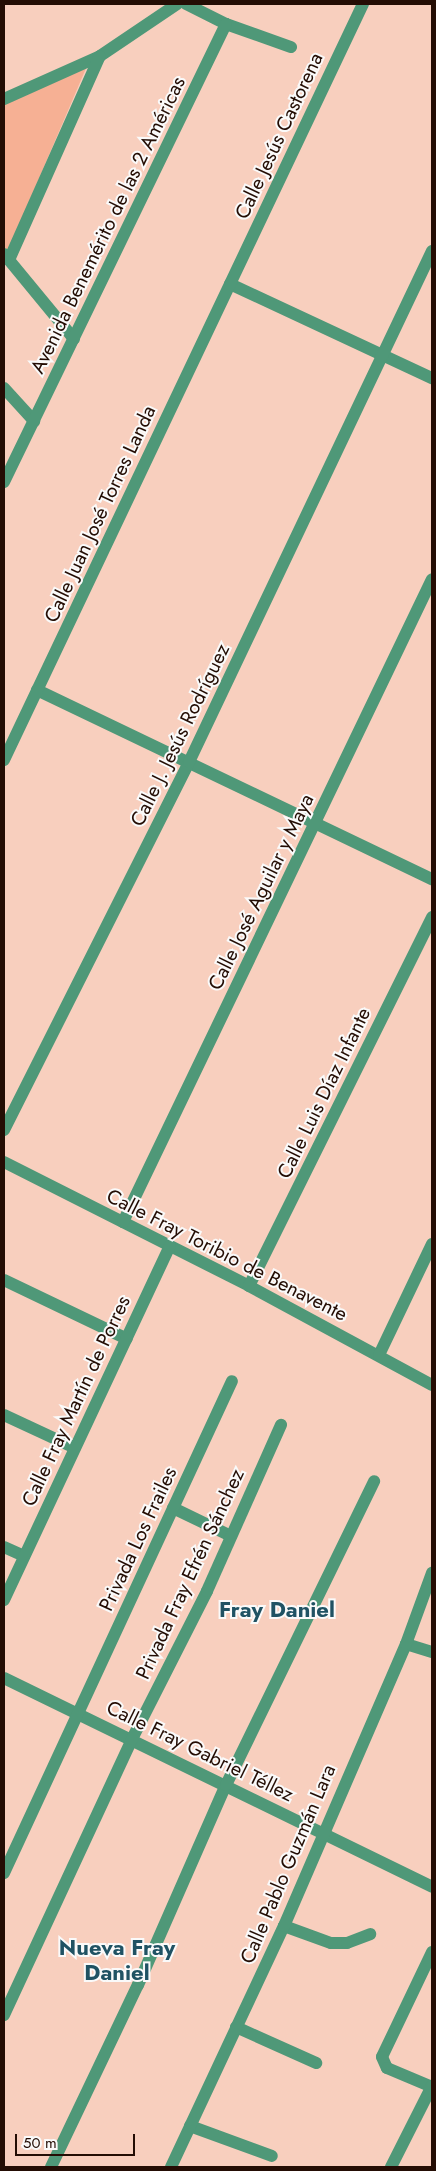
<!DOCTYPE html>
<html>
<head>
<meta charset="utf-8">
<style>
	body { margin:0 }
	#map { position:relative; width:436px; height:2171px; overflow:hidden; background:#f8cfbe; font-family:Jost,sans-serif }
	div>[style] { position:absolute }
	.green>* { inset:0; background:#f6b094 }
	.minor>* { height:12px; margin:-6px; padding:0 6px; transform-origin:6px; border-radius:6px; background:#4f9878 }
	span { translate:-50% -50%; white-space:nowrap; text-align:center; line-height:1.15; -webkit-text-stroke:4px #fafafa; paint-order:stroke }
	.street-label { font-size:20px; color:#240d04 }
	.quarter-label { font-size:22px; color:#205263; font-weight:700 }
	.frame { position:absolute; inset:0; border:5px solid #240d04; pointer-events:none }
	.scale { position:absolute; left:15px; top:2134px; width:120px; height:22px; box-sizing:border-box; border:2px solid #240d04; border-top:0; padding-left:6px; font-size:15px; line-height:18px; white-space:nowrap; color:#240d04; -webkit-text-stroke:4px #fafafa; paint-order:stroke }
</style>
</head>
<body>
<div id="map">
	<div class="green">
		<div style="clip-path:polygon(87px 66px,8px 251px,4px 247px,4px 104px)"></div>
	</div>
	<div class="minor">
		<div style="left:186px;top:4px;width:45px;rotate:26.6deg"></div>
		<div style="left:226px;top:24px;width:69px;rotate:19.5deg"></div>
		<div style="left:4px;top:99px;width:105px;rotate:-24.1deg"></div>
		<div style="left:100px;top:56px;width:93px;rotate:-34deg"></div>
		<div style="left:4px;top:254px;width:110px;rotate:50.5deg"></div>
		<div style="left:9px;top:260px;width:223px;rotate:-66deg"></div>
		<div style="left:230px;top:284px;width:223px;rotate:25deg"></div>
		<div style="left:4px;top:388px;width:45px;rotate:47.7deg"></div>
		<div style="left:4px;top:482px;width:509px;rotate:-64.14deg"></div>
		<div style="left:37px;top:690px;width:438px;rotate:25.6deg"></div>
		<div style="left:4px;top:760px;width:837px;rotate:-64.6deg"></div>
		<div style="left:4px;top:1130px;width:412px;rotate:-63.3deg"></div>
		<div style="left:189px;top:762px;width:566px;rotate:-64.57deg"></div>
		<div style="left:4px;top:1162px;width:275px;rotate:26.8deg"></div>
		<div style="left:249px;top:1286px;width:208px;rotate:28.4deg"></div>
		<div style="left:123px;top:1222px;width:713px;rotate:-64.33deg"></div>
		<div style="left:4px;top:1280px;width:136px;rotate:25.6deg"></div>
		<div style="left:249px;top:1286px;width:412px;rotate:-63.6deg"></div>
		<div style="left:379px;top:1355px;width:123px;rotate:-64.5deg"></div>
		<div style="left:4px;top:1415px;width:78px;rotate:24.9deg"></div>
		<div style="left:173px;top:1508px;width:64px;rotate:25.8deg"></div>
		<div style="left:4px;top:1547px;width:22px;rotate:24deg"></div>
		<div style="left:4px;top:1600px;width:391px;rotate:-64.9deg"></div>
		<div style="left:406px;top:1644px;width:27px;rotate:17deg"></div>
		<div style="left:4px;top:1678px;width:476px;rotate:26deg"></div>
		<div style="left:4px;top:1873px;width:542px;rotate:-65.14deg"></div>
		<div style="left:284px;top:1926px;width:50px;rotate:19.9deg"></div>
		<div style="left:331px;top:1943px;width:16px"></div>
		<div style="left:347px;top:1943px;width:25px;rotate:-21deg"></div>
		<div style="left:432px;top:1952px;width:116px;rotate:115.5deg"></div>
		<div style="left:382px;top:2057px;width:12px;rotate:66deg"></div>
		<div style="left:387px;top:2068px;width:49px;rotate:22.9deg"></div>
		<div style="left:4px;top:2015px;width:304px;rotate:-65.1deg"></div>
		<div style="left:132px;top:1739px;width:166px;rotate:-63.1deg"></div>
		<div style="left:207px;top:1591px;width:182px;rotate:-66deg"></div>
		<div style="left:236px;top:2027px;width:88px;rotate:24.2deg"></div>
		<div style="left:190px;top:2126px;width:87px;rotate:20.1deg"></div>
		<div style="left:51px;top:2167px;width:202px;rotate:-64.5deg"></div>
		<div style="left:138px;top:1985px;width:219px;rotate:-66.3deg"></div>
		<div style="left:226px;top:1785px;width:338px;rotate:-64deg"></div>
		<div style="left:171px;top:2167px;width:266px;rotate:-64.9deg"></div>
		<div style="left:284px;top:1926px;width:307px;rotate:-66.6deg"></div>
		<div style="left:406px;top:1644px;width:76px;rotate:-69.9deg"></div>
		<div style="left:391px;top:2167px;width:91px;rotate:-63.2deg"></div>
	</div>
	<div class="street-label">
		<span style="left:279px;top:136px;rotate:-65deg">Calle Jesús Castorena</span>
		<span style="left:108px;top:225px;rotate:-64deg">Avenida Benemérito de las 2 Américas</span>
		<span style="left:100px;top:514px;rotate:-65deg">Calle Juan José Torres Landa</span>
		<span style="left:180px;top:735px;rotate:-64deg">Calle J. Jesús Rodríguez</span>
		<span style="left:261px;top:892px;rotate:-64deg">Calle José Aguilar y Maya</span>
		<span style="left:324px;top:1093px;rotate:-64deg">Calle Luis Díaz Infante</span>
		<span style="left:227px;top:1255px;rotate:27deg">Calle Fray Toribio de Benavente</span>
		<span style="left:76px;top:1401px;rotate:-65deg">Calle Fray Martín de Porres</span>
		<span style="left:138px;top:1539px;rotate:-65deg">Privada Los Frailes</span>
		<span style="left:190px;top:1574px;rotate:-65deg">Privada Fray Efrén Sánchez</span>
		<span style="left:200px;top:1751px;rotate:26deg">Calle Fray Gabriel Téllez</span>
		<span style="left:288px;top:1864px;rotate:-67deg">Calle Pablo Guzmán Lara</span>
	</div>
	<div class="quarter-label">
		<span style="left:277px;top:1610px">Fray Daniel</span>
		<span style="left:117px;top:1960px">Nueva Fray<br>Daniel</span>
	</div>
	<div class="frame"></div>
	<div class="scale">50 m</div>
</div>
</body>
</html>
